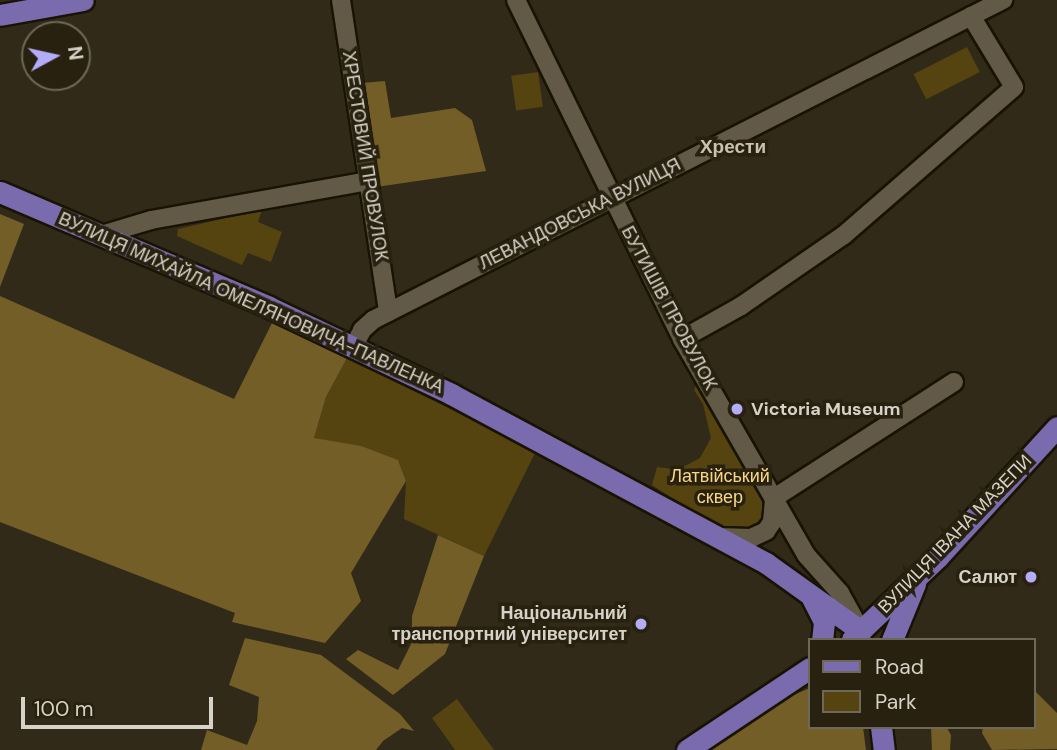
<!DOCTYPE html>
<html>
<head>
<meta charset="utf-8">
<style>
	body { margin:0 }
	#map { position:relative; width:1057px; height:750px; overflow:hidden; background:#322a19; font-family:"DM Sans",sans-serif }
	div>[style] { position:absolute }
	.green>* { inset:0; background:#554310; transform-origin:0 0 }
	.forest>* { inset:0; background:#735e28 }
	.roads { filter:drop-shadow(2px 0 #191303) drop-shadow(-2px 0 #191303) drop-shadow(0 2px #191303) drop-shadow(0 -2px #191303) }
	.minor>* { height:18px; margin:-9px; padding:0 9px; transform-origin:9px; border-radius:9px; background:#625a47 }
	.major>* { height:21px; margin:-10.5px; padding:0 10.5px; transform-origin:10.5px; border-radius:10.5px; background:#796bae }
	.dots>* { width:19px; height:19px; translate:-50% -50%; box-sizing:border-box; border:4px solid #282110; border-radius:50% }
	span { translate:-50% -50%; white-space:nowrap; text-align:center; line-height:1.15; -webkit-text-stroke:7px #282110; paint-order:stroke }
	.street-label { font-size:18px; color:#d6d2c7 }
	.poi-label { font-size:18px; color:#d6d2c7; font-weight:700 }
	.left { translate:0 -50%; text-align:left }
	.right { translate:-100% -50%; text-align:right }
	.park-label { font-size:18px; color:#f8d685 }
	.neighbourhood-label { font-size:19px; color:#cbc2ad; font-weight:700 }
	.legend { position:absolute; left:808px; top:638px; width:228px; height:91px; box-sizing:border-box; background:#282110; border:2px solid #6e6859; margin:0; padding:9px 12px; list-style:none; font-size:21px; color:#d6d2c7 }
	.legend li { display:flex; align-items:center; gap:14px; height:35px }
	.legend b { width:35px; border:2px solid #6e6859 }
	.north { position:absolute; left:21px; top:21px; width:70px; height:70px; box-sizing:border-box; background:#282110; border:2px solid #6e6859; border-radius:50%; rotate:82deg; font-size:19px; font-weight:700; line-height:28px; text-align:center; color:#d6d2c7 }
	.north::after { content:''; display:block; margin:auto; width:24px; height:32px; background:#b3adf9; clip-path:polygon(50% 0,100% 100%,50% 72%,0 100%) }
	.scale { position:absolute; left:21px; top:697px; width:192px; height:32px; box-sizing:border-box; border:4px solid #d6d2c7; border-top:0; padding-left:9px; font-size:21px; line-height:24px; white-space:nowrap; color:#d6d2c7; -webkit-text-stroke:5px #282110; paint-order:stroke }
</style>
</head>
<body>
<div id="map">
	<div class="green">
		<div style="left:967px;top:47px;width:28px;height:60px;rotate:63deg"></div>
		<div style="left:538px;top:72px;width:35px;height:27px;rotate:82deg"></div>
		<div style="clip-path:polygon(262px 210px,258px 222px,282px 232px,271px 262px,248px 253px,242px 265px,177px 236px,178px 229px)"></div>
		<div style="clip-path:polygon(347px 358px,536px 451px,484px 556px,404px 519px,406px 481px,398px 460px,314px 438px,326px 397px)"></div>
		<div style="clip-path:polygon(698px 382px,765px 493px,768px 511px,761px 528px,741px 537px,718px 528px,652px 485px,657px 467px,672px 469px,687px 465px,700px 458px,711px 438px,703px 404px,694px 390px)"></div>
		<div style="clip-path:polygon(457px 699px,494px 750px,455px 750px,432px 718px)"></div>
	</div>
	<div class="forest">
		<div style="clip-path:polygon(385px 81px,391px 118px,455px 108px,472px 120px,486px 171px,376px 187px,362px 83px)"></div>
		<div style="clip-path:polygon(0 214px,24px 224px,0 287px)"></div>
		<div style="clip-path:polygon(0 296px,234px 399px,272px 323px,347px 358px,326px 397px,314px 438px,361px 446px,398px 460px,406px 481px,351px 573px,361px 601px,325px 643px,232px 622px,235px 613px,0 522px)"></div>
		<div style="clip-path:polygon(438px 535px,484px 556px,445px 654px,393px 695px,346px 659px,358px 650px,398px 670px,412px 642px,412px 616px)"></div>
		<div style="clip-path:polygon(245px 638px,321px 655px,400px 714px,414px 731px,402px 728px,383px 741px,376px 750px,201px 750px,207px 730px,247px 745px,257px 721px,259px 697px,229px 685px)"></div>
		<div style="clip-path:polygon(810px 688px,810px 727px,863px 727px,866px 750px,710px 750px,786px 698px)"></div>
		<div style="clip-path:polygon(1034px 690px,1057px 713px,1057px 749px,992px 750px,982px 733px,983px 727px,1034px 727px)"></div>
		<div style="clip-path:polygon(931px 727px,947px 728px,951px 735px,950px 750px,932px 750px)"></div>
	</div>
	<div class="roads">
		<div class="minor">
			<div style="left:341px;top:0;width:316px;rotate:81.4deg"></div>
			<div style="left:516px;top:0;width:377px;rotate:63.9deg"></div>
			<div style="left:682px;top:339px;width:250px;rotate:60.1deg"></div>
			<div style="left:807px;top:556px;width:50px;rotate:48.3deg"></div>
			<div style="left:840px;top:593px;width:43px;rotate:61.1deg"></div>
			<div style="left:101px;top:235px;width:52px;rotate:-16.7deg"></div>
			<div style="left:151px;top:220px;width:220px;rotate:-10.2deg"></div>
			<div style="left:682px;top:339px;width:68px;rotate:-29.2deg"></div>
			<div style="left:741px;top:306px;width:125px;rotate:-34.6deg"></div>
			<div style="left:844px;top:235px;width:225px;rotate:-41deg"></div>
			<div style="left:1014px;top:87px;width:83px;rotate:-121.2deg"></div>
			<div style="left:354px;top:346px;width:18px;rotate:-63deg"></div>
			<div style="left:362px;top:330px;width:15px;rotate:-42deg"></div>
			<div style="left:373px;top:320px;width:707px;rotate:-26.93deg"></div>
			<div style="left:774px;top:498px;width:214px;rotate:-32.8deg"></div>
			<div style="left:719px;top:537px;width:32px;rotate:2deg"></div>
			<div style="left:751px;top:538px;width:17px;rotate:-25deg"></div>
			<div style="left:766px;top:531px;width:11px;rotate:-56deg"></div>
			<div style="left:772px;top:522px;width:24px;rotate:-85deg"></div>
		</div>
		<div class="major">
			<div style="left:0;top:15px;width:84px;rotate:-10.2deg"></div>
			<div style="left:0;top:192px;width:293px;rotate:23.1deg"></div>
			<div style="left:269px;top:307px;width:202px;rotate:25.5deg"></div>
			<div style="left:451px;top:394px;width:357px;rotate:28.2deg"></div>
			<div style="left:766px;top:563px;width:117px;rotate:35.6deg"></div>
			<div style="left:812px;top:598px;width:27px;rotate:63deg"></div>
			<div style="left:824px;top:622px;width:18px;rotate:96deg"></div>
			<div style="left:852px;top:639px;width:119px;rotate:-43.6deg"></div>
			<div style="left:938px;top:557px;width:176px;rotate:-47.5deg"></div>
			<div style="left:892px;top:640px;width:61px;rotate:-67.7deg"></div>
			<div style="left:881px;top:727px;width:23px;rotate:83deg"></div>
			<div style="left:687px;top:750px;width:148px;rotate:-33.7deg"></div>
		</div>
	</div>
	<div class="dots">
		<div style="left:737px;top:409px;background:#b3adf9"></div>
		<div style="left:1031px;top:577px;background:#b3adf9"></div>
		<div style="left:641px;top:624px;background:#b3adf9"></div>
	</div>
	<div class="street-label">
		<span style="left:365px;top:156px;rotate:81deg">ХРЕСТОВИЙ ПРОВУЛОК</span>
		<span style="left:580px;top:214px;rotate:-27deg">ЛЕВАНДОВСЬКА ВУЛИЦЯ</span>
		<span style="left:251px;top:303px;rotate:24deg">ВУЛИЦЯ МИХАЙЛА ОМЕЛЯНОВИЧА-ПАВЛЕНКА</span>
		<span style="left:669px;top:308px;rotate:62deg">БУТИШІВ ПРОВУЛОК</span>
		<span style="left:955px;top:534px;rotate:-46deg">ВУЛИЦЯ ІВАНА МАЗЕПИ</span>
	</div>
	<div class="poi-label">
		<span class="left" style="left:751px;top:409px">Victoria Museum</span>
		<span class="right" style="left:1017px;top:577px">Салют</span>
		<span class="right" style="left:627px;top:624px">Національний<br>транспортний університет</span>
	</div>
	<div class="park-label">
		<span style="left:720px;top:487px">Латвійський<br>сквер</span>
	</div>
	<div class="neighbourhood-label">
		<span style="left:733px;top:147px">Хрести</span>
	</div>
	<ul class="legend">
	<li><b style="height:9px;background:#796bae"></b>Road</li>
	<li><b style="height:19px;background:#554310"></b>Park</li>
	</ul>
	<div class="north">N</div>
	<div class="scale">100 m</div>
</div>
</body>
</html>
